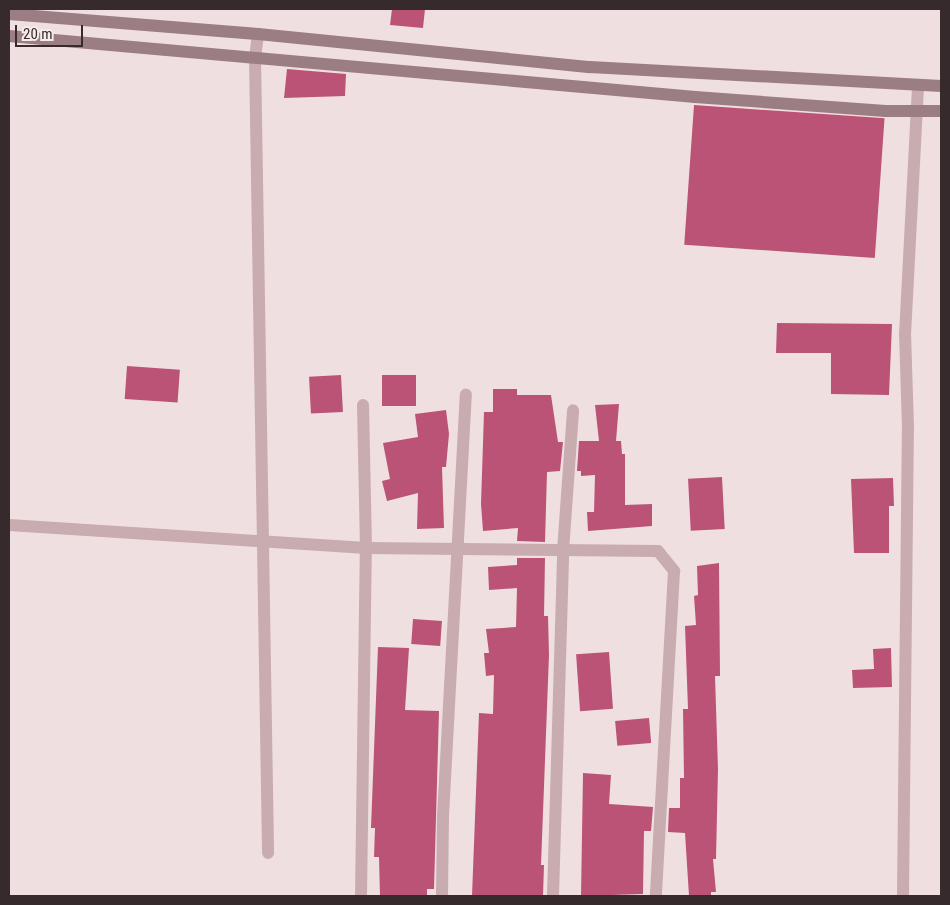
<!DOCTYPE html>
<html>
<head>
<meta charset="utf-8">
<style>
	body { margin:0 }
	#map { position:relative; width:950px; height:905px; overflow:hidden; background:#f0dfe0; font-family:"Roboto Condensed",sans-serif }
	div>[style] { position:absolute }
	.building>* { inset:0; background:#bb5376; transform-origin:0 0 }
	.street>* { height:12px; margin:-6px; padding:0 6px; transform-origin:6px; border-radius:6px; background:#c8acaf }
	.secondary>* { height:12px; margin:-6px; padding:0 6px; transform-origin:6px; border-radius:6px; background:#9b7d84 }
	span { translate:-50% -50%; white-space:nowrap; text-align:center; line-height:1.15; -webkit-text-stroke:5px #f8ebec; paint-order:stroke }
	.frame { position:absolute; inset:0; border:10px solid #362a2d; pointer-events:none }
	.scale { position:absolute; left:15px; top:25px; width:68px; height:22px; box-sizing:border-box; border:2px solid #362a2d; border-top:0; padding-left:6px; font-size:15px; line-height:18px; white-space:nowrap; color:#362a2d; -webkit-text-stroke:4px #f8ebec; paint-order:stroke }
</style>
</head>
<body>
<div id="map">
	<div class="building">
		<div style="clip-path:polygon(392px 9px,425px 9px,423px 28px,390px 25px)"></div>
		<div style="clip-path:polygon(287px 69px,346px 74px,345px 96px,284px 98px)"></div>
		<div style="left:694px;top:105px;width:191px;height:140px;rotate:4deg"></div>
		<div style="clip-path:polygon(777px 323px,892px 324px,889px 395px,831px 394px,831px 353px,776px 353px)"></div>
		<div style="left:127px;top:366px;width:53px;height:33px;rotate:4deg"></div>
		<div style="left:341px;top:375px;width:37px;height:32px;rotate:87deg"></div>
		<div style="left:382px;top:375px;width:34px;height:31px"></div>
		<div style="clip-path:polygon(493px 389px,517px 389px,517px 395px,551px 395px,558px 442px,563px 442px,560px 471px,547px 472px,545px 542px,517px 541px,518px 528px,483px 531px,481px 504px,484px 412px,493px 412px)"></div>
		<div style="clip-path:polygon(619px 404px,616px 441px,621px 441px,622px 454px,625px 454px,625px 505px,652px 504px,652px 526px,588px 531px,587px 512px,594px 512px,595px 475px,581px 476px,581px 471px,577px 471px,579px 441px,599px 441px,595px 405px)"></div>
		<div style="clip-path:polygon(446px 410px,449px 434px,446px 467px,442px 467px,444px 528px,417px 529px,418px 493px,387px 501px,382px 481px,390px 479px,383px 443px,418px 437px,415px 414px)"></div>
		<div style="left:722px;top:477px;width:52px;height:34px;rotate:87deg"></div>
		<div style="clip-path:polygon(893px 478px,894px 506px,889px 506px,889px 553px,854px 553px,851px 479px)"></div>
		<div style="clip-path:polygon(517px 558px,545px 558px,544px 616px,548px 616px,549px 655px,541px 865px,544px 865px,543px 896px,472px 896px,479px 713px,493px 714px,494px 675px,486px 676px,484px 653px,489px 653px,486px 629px,516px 627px,517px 588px,489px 590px,488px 567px,517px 565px)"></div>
		<div style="clip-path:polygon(719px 563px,720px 676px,715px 676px,718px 769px,716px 859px,713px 859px,716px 892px,711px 892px,711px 896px,689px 896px,685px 833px,668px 832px,669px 808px,680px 808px,680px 778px,684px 778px,683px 709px,688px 709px,685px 626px,696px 625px,694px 596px,698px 595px,697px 566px)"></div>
		<div style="left:413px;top:619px;width:29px;height:25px;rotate:4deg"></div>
		<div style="clip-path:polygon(378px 647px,409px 648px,405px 710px,439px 711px,434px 889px,427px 889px,427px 896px,380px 896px,379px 857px,374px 857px,375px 828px,371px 828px)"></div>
		<div style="clip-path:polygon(891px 648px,892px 687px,853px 688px,852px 670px,874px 669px,873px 649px)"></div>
		<div style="left:609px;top:652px;width:57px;height:33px;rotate:86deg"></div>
		<div style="left:649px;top:718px;width:25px;height:34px;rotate:85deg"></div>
		<div style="clip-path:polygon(583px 773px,611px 775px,609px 804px,653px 807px,651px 831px,644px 831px,643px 894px,581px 896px)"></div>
	</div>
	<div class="street">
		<div style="left:258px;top:34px;width:23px;rotate:97deg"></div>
		<div style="left:255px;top:57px;width:796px;rotate:89.06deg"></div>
		<div style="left:9px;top:525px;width:358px;rotate:3.7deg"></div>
		<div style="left:366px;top:548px;width:292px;rotate:0.6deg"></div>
		<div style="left:658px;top:551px;width:26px;rotate:51deg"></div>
		<div style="left:674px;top:571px;width:325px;rotate:93.2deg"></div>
		<div style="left:361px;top:896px;width:348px;rotate:-89.2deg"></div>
		<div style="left:366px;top:548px;width:143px;rotate:-91.2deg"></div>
		<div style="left:442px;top:896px;width:80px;rotate:-89.3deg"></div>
		<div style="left:443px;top:816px;width:422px;rotate:-86.9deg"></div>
		<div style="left:553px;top:896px;width:345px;rotate:-88.3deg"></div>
		<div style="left:563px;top:551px;width:141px;rotate:-85.9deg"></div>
		<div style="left:903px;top:896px;width:468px;rotate:-89.4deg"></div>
		<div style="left:908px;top:428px;width:93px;rotate:-91.8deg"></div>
		<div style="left:905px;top:335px;width:249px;rotate:-87deg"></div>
	</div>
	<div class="secondary">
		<div style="left:9px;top:14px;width:250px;rotate:4.6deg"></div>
		<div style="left:258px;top:34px;width:334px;rotate:5.7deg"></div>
		<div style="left:590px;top:67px;width:352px;rotate:3.1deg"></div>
		<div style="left:9px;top:36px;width:689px;rotate:5.08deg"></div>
		<div style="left:695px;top:97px;width:191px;rotate:4.2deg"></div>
		<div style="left:885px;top:111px;width:56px"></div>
	</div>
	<div class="frame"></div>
	<div class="scale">20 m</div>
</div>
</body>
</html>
